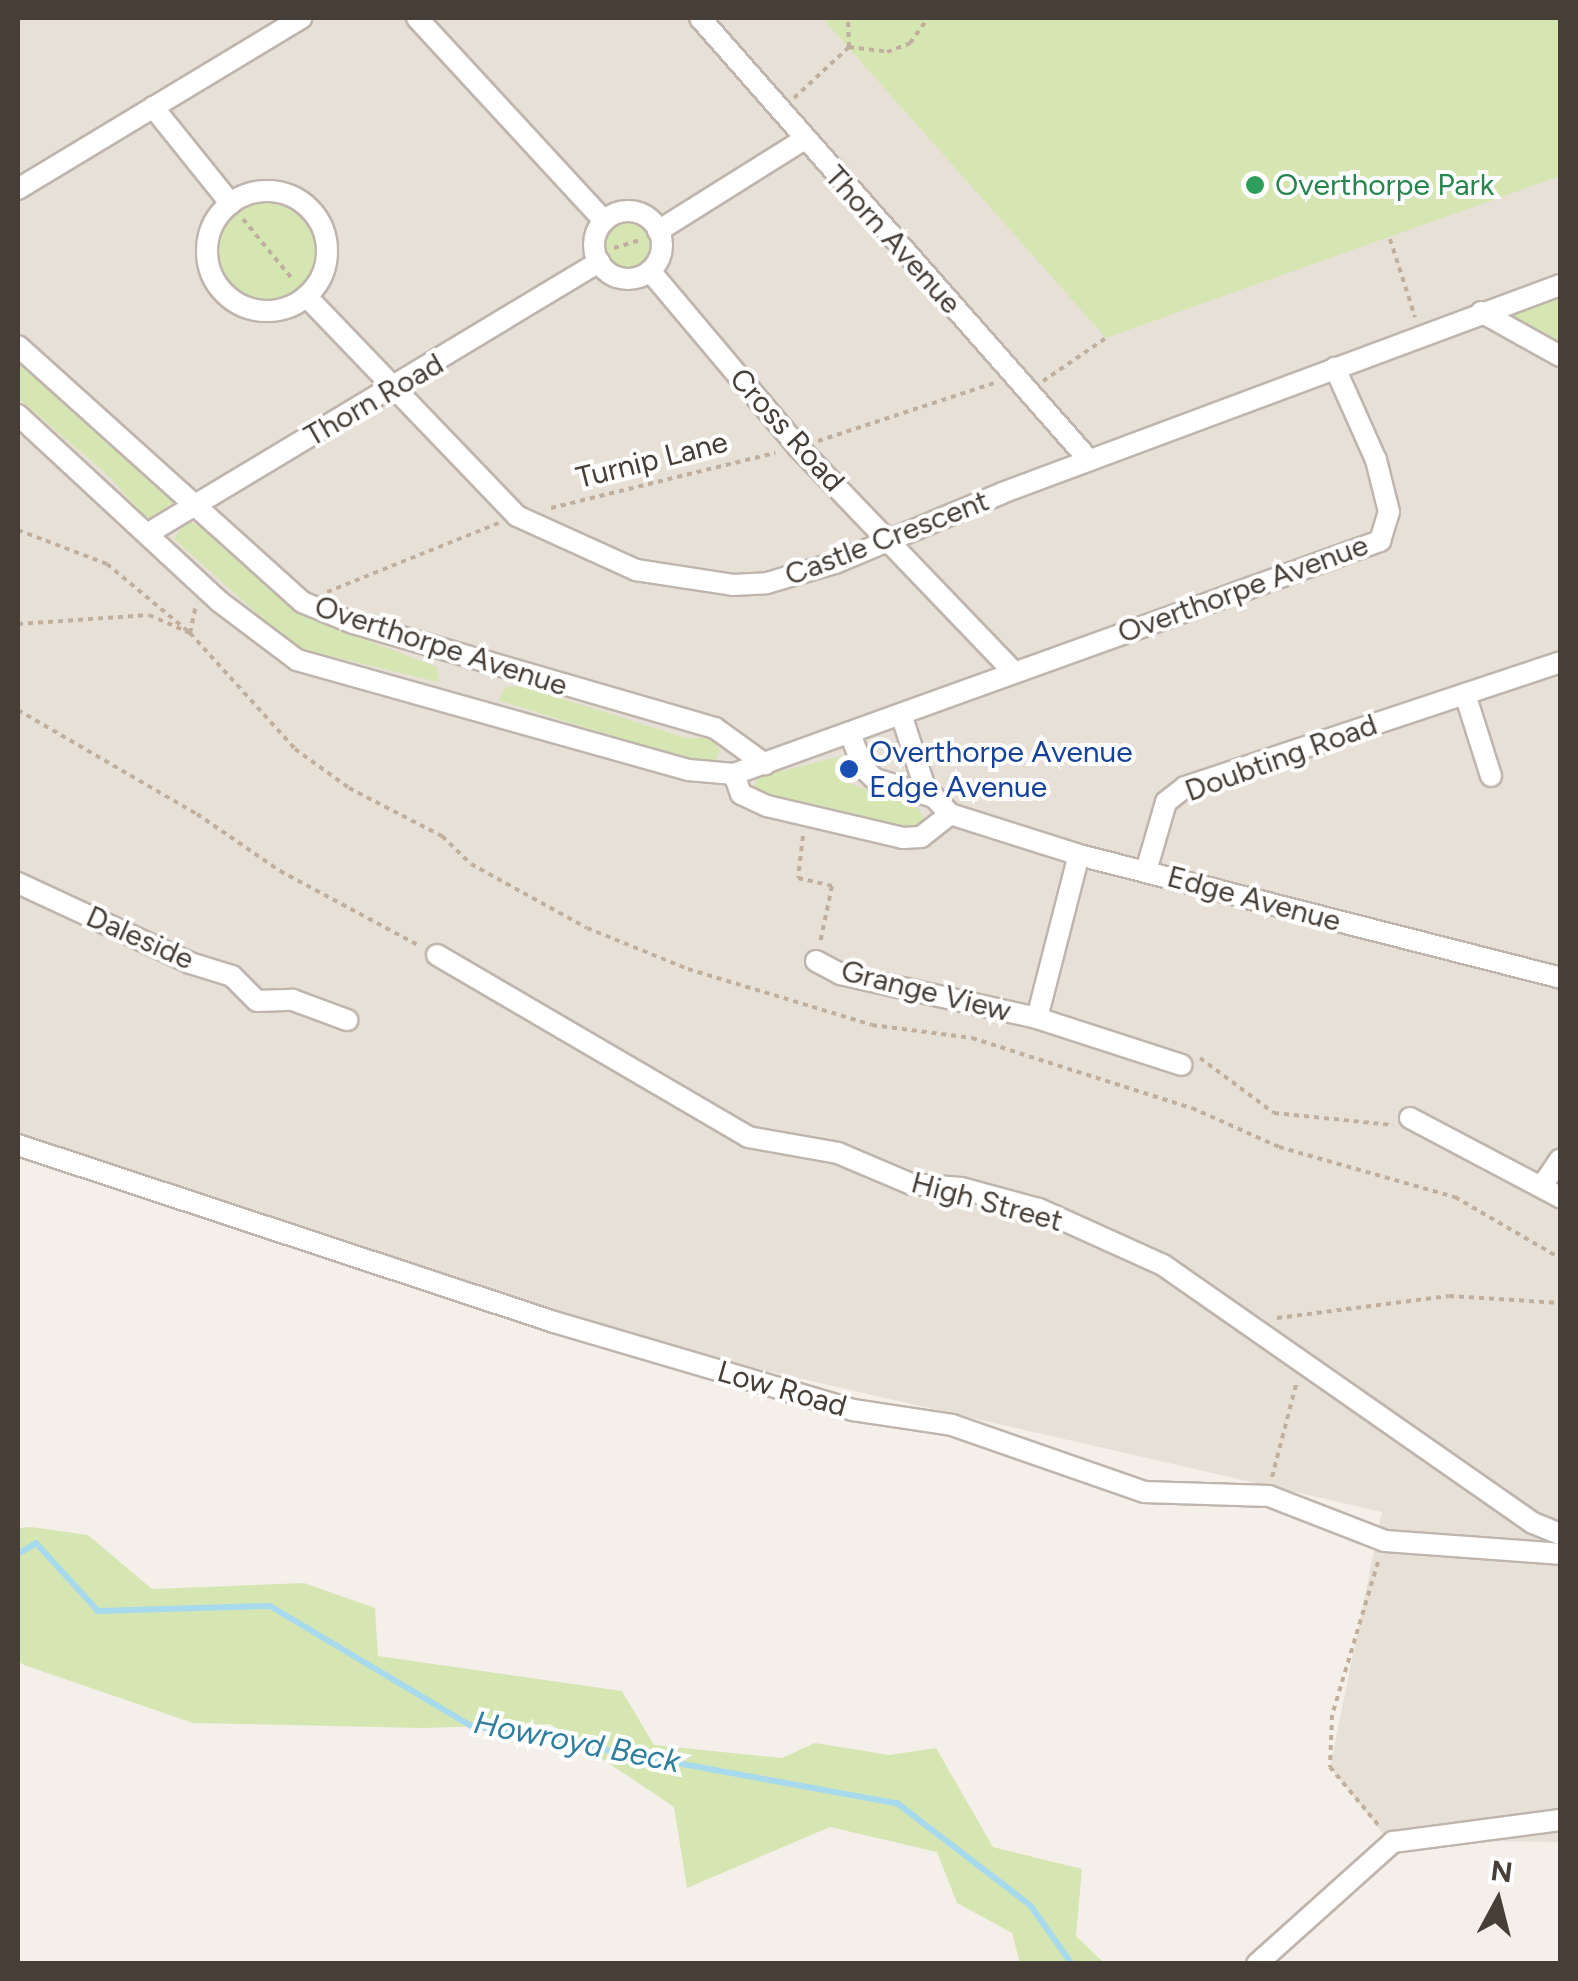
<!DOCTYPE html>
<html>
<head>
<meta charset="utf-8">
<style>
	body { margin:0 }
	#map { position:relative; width:1578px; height:1981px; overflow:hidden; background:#f4efe9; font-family:Figtree,sans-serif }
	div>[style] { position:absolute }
	.residential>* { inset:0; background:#e7e0d7 }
	.green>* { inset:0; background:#d6e6b3 }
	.round { border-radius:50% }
	.stream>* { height:6px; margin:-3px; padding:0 3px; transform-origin:3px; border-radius:3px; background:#a8daee }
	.path>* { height:4px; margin-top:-2px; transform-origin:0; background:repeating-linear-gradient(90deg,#c0af9d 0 5px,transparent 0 10px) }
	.roads { filter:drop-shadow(2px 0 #bfb5ac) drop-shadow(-2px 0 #bfb5ac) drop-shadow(0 2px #bfb5ac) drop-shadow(0 -2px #bfb5ac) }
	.minor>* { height:20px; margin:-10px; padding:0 10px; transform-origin:10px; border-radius:10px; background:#fff }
	.minor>.ring { margin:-10px; padding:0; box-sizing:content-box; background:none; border:20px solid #fff; border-radius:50% }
	.dots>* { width:28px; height:28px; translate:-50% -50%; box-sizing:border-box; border:5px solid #fff; border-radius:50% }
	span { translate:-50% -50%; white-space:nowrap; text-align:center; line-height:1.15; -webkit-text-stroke:8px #fff; paint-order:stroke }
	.leisure-label { font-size:30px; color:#27864d }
	.left { translate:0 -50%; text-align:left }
	.street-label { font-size:30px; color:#473f37 }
	.transit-label { font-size:30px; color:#164399 }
	.water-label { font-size:32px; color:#307f9f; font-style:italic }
	.frame { position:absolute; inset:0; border:20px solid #473f37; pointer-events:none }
	.north { position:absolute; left:1448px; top:1851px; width:100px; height:100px; -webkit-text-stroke:8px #fff; paint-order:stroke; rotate:7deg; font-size:28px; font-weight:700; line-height:40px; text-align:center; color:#473f37 }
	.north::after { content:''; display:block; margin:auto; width:35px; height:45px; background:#473f37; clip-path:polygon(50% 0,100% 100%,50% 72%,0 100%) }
</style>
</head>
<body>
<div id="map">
	<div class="residential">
		<div style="clip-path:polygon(18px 18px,1560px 18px,1560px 1842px,1388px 1840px,1330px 1767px,1382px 1512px,554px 1322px,18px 1145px)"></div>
	</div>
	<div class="green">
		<div style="clip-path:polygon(822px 18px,1560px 18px,1560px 176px,1106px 338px)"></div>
		<div class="round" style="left:207px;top:191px;width:120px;height:120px"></div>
		<div class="round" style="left:594px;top:211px;width:68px;height:68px"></div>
		<div style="clip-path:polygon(1560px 285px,1560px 356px,1481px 312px)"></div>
		<div style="clip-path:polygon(18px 363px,172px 498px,172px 510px,153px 520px,142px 514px,109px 476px,18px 398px)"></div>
		<div style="clip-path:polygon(185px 521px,208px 528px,317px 621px,437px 667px,439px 682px,296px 648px,174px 539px)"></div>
		<div style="clip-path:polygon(522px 686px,686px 738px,711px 738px,720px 750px,714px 764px,693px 761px,498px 700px,506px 687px)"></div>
		<div style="clip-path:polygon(841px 756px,846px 782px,918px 808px,925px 820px,909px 827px,752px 790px,758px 777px)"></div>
		<div style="clip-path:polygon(31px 1527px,88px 1535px,152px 1589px,304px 1583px,375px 1608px,378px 1656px,622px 1691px,654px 1745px,782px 1758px,815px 1743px,889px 1755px,936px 1748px,993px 1847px,1082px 1869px,1076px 1936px,1104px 1963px,1020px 1963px,1012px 1933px,957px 1903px,937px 1852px,830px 1827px,687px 1888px,674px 1807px,550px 1724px,423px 1728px,193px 1723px,24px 1665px,18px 1661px,18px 1528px)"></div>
	</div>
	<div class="stream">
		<div style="left:18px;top:1554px;width:21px;rotate:-31deg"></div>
		<div style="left:36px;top:1543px;width:92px;rotate:47.6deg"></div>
		<div style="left:98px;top:1611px;width:172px;rotate:-1.7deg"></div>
		<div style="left:270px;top:1606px;width:233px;rotate:30.8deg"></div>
		<div style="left:470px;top:1725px;width:434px;rotate:10.4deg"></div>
		<div style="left:897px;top:1803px;width:168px;rotate:37.5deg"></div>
		<div style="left:1030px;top:1905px;width:72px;rotate:54.6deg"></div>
	</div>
	<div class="path">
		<div style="left:849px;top:47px;width:38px;rotate:7deg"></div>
		<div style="left:887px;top:52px;width:25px;rotate:-21deg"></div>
		<div style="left:910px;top:43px;width:31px;rotate:-54deg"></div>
		<div style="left:794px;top:98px;width:75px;rotate:-42.8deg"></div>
		<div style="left:849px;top:47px;width:29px;rotate:-92deg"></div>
		<div style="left:243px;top:219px;width:80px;rotate:50.6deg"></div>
		<div style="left:1390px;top:239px;width:82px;rotate:72.2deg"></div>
		<div style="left:614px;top:248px;width:30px;rotate:-17deg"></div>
		<div style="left:1043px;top:381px;width:76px;rotate:-34.3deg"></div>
		<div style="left:818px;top:441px;width:185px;rotate:-18.2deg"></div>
		<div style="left:551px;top:508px;width:231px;rotate:-13.8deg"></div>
		<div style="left:18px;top:530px;width:95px;rotate:20.9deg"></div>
		<div style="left:107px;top:564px;width:108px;rotate:39.7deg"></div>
		<div style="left:190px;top:633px;width:156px;rotate:47.8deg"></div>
		<div style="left:295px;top:749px;width:67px;rotate:35.8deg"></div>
		<div style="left:349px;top:788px;width:105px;rotate:27.3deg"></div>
		<div style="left:442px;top:836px;width:40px;rotate:44deg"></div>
		<div style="left:471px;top:864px;width:132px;rotate:28.9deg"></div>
		<div style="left:587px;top:928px;width:109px;rotate:22.1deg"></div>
		<div style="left:688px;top:969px;width:192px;rotate:16.9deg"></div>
		<div style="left:872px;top:1025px;width:101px;rotate:7.4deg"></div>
		<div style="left:972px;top:1038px;width:231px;rotate:17.7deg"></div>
		<div style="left:1192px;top:1108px;width:95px;rotate:24.1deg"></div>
		<div style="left:1279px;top:1147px;width:183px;rotate:15.9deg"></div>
		<div style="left:1455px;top:1197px;width:121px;rotate:30.2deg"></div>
		<div style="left:327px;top:592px;width:185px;rotate:-21.9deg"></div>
		<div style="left:18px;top:624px;width:131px;rotate:-3.9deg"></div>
		<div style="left:149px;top:615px;width:45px;rotate:23.7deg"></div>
		<div style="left:190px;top:633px;width:30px;rotate:-78deg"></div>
		<div style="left:18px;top:710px;width:207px;rotate:30.2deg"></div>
		<div style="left:197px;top:814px;width:101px;rotate:34.5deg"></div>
		<div style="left:280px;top:871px;width:157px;rotate:28.2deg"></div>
		<div style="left:803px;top:836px;width:42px;rotate:96.8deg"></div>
		<div style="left:798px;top:878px;width:35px;rotate:13deg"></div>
		<div style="left:832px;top:886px;width:58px;rotate:101.9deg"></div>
		<div style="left:1200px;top:1058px;width:92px;rotate:36.6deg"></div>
		<div style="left:1274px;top:1113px;width:120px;rotate:5.8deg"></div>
		<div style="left:1277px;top:1318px;width:173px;rotate:-7.3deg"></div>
		<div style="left:1449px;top:1296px;width:111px;rotate:3.6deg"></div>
		<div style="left:1272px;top:1477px;width:99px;rotate:-75.4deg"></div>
		<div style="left:1378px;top:1562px;width:160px;rotate:106.7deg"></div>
		<div style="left:1332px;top:1715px;width:52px;rotate:92.2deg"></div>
		<div style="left:1330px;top:1767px;width:78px;rotate:50.2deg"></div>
	</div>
	<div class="roads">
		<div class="minor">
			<div style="left:417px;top:18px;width:276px;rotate:47.3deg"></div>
			<div style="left:700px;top:18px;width:589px;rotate:48.65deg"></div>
			<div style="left:153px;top:107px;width:124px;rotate:51.2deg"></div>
			<div style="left:18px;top:189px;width:331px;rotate:-31.1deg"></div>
			<div class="ring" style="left:207px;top:191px;width:100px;height:100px"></div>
			<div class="ring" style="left:594px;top:211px;width:48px;height:48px"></div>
			<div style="left:658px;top:231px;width:171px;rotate:-32.1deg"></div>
			<div style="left:650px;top:271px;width:231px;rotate:49.9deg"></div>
			<div style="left:799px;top:448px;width:310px;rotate:46.2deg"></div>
			<div style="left:307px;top:297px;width:303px;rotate:46.2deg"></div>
			<div style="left:517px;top:516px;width:131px;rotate:24.4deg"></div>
			<div style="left:636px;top:570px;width:98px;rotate:8.8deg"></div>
			<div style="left:733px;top:585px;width:34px;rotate:-3deg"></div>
			<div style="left:767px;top:583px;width:71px;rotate:-16.4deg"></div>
			<div style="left:835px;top:563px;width:181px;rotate:-22.7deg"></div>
			<div style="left:1002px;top:493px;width:596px;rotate:-20.44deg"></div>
			<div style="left:1481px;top:312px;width:90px;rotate:29.1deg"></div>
			<div style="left:18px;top:346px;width:382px;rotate:42deg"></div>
			<div style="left:302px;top:602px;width:55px;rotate:22.4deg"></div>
			<div style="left:353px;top:623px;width:377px;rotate:16.2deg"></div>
			<div style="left:715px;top:728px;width:62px;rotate:35.8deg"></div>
			<div style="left:18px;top:415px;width:275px;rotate:42.8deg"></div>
			<div style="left:220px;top:602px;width:96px;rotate:37deg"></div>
			<div style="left:297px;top:660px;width:407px;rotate:15.7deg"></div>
			<div style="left:689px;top:770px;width:45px;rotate:5.1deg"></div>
			<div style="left:734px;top:774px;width:687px;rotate:-19.83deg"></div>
			<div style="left:1380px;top:541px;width:30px;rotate:-73deg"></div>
			<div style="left:1389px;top:512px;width:54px;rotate:-104deg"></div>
			<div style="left:1376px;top:460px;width:101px;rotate:-114deg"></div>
			<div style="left:147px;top:534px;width:528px;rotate:-31.04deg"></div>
			<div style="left:1465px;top:694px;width:86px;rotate:72.4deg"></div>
			<div style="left:901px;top:714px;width:78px;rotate:72deg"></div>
			<div style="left:925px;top:788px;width:36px;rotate:46deg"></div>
			<div style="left:950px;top:814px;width:135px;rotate:17.6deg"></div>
			<div style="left:1079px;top:855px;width:496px;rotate:14.3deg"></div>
			<div style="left:851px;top:736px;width:34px;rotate:69deg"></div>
			<div style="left:863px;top:768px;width:16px;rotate:43deg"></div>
			<div style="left:875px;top:779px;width:62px;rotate:17deg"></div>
			<div style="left:734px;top:774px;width:21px;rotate:71deg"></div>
			<div style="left:741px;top:794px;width:29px;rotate:25deg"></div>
			<div style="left:767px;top:806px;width:140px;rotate:13.2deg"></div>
			<div style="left:903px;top:838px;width:18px;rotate:-3deg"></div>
			<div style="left:921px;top:837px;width:37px;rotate:-38deg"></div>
			<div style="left:1146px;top:871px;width:72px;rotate:-73.8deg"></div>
			<div style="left:1166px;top:802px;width:24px;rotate:-38deg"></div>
			<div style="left:1185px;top:787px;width:395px;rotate:-18.4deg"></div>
			<div style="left:18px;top:883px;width:190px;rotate:24.9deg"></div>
			<div style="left:190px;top:963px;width:44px;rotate:17.2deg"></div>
			<div style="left:232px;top:976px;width:35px;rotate:45deg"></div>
			<div style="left:257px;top:1001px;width:36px;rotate:-2deg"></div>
			<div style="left:293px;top:1000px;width:58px;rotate:20.3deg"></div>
			<div style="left:437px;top:955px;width:360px;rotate:30.3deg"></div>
			<div style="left:748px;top:1137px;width:91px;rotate:10.1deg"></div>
			<div style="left:838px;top:1153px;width:79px;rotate:23deg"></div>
			<div style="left:911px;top:1184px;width:50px;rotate:4.6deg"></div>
			<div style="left:961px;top:1188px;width:81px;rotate:15.1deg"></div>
			<div style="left:1039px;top:1209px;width:136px;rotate:24.3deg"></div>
			<div style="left:1163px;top:1265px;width:451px;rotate:34.9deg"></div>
			<div style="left:1533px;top:1523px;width:29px;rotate:22deg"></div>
			<div style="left:816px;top:961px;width:27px;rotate:28deg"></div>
			<div style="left:840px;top:974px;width:202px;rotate:12.6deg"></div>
			<div style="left:1037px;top:1018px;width:168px;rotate:-75.6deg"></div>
			<div style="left:1037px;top:1018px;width:152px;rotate:18deg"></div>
			<div style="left:1410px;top:1118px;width:170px;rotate:27.8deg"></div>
			<div style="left:18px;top:1145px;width:564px;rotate:18.27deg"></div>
			<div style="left:554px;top:1322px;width:312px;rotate:16.4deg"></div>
			<div style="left:853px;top:1410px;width:100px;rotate:8.6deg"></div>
			<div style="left:952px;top:1425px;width:203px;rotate:19.2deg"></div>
			<div style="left:1144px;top:1492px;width:125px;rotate:1.8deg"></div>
			<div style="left:1269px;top:1496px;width:124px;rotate:21.2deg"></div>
			<div style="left:1385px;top:1541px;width:175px;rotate:4.2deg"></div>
			<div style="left:1542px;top:1186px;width:32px;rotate:-56deg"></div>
			<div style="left:1257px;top:1964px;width:183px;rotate:-41.9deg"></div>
			<div style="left:1393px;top:1842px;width:168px;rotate:-7.5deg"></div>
		</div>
	</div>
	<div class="dots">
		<div style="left:1255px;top:185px;background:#2e9e5b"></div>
		<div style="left:849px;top:769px;background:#1a4fb4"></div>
	</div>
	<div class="leisure-label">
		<span class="left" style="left:1275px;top:185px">Overthorpe Park</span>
	</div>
	<div class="street-label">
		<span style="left:893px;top:240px;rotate:48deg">Thorn Avenue</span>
		<span style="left:374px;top:400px;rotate:-30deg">Thorn Road</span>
		<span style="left:787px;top:430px;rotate:48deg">Cross Road</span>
		<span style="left:652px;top:460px;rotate:-14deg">Turnip Lane</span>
		<span style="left:887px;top:538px;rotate:-21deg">Castle Crescent</span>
		<span style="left:1243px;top:589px;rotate:-20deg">Overthorpe Avenue</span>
		<span style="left:441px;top:646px;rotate:18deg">Overthorpe Avenue</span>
		<span style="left:1281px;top:758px;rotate:-20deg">Doubting Road</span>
		<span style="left:1254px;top:899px;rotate:15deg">Edge Avenue</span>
		<span style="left:140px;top:938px;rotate:24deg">Daleside</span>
		<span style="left:926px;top:991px;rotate:14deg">Grange View</span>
		<span style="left:987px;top:1202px;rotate:15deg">High Street</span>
		<span style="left:782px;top:1389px;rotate:16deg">Low Road</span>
	</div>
	<div class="transit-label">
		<span class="left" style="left:869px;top:769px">Overthorpe Avenue<br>Edge Avenue</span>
	</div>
	<div class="water-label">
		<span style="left:577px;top:1742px;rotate:11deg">Howroyd Beck</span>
	</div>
	<div class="frame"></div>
	<div class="north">N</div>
</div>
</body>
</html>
